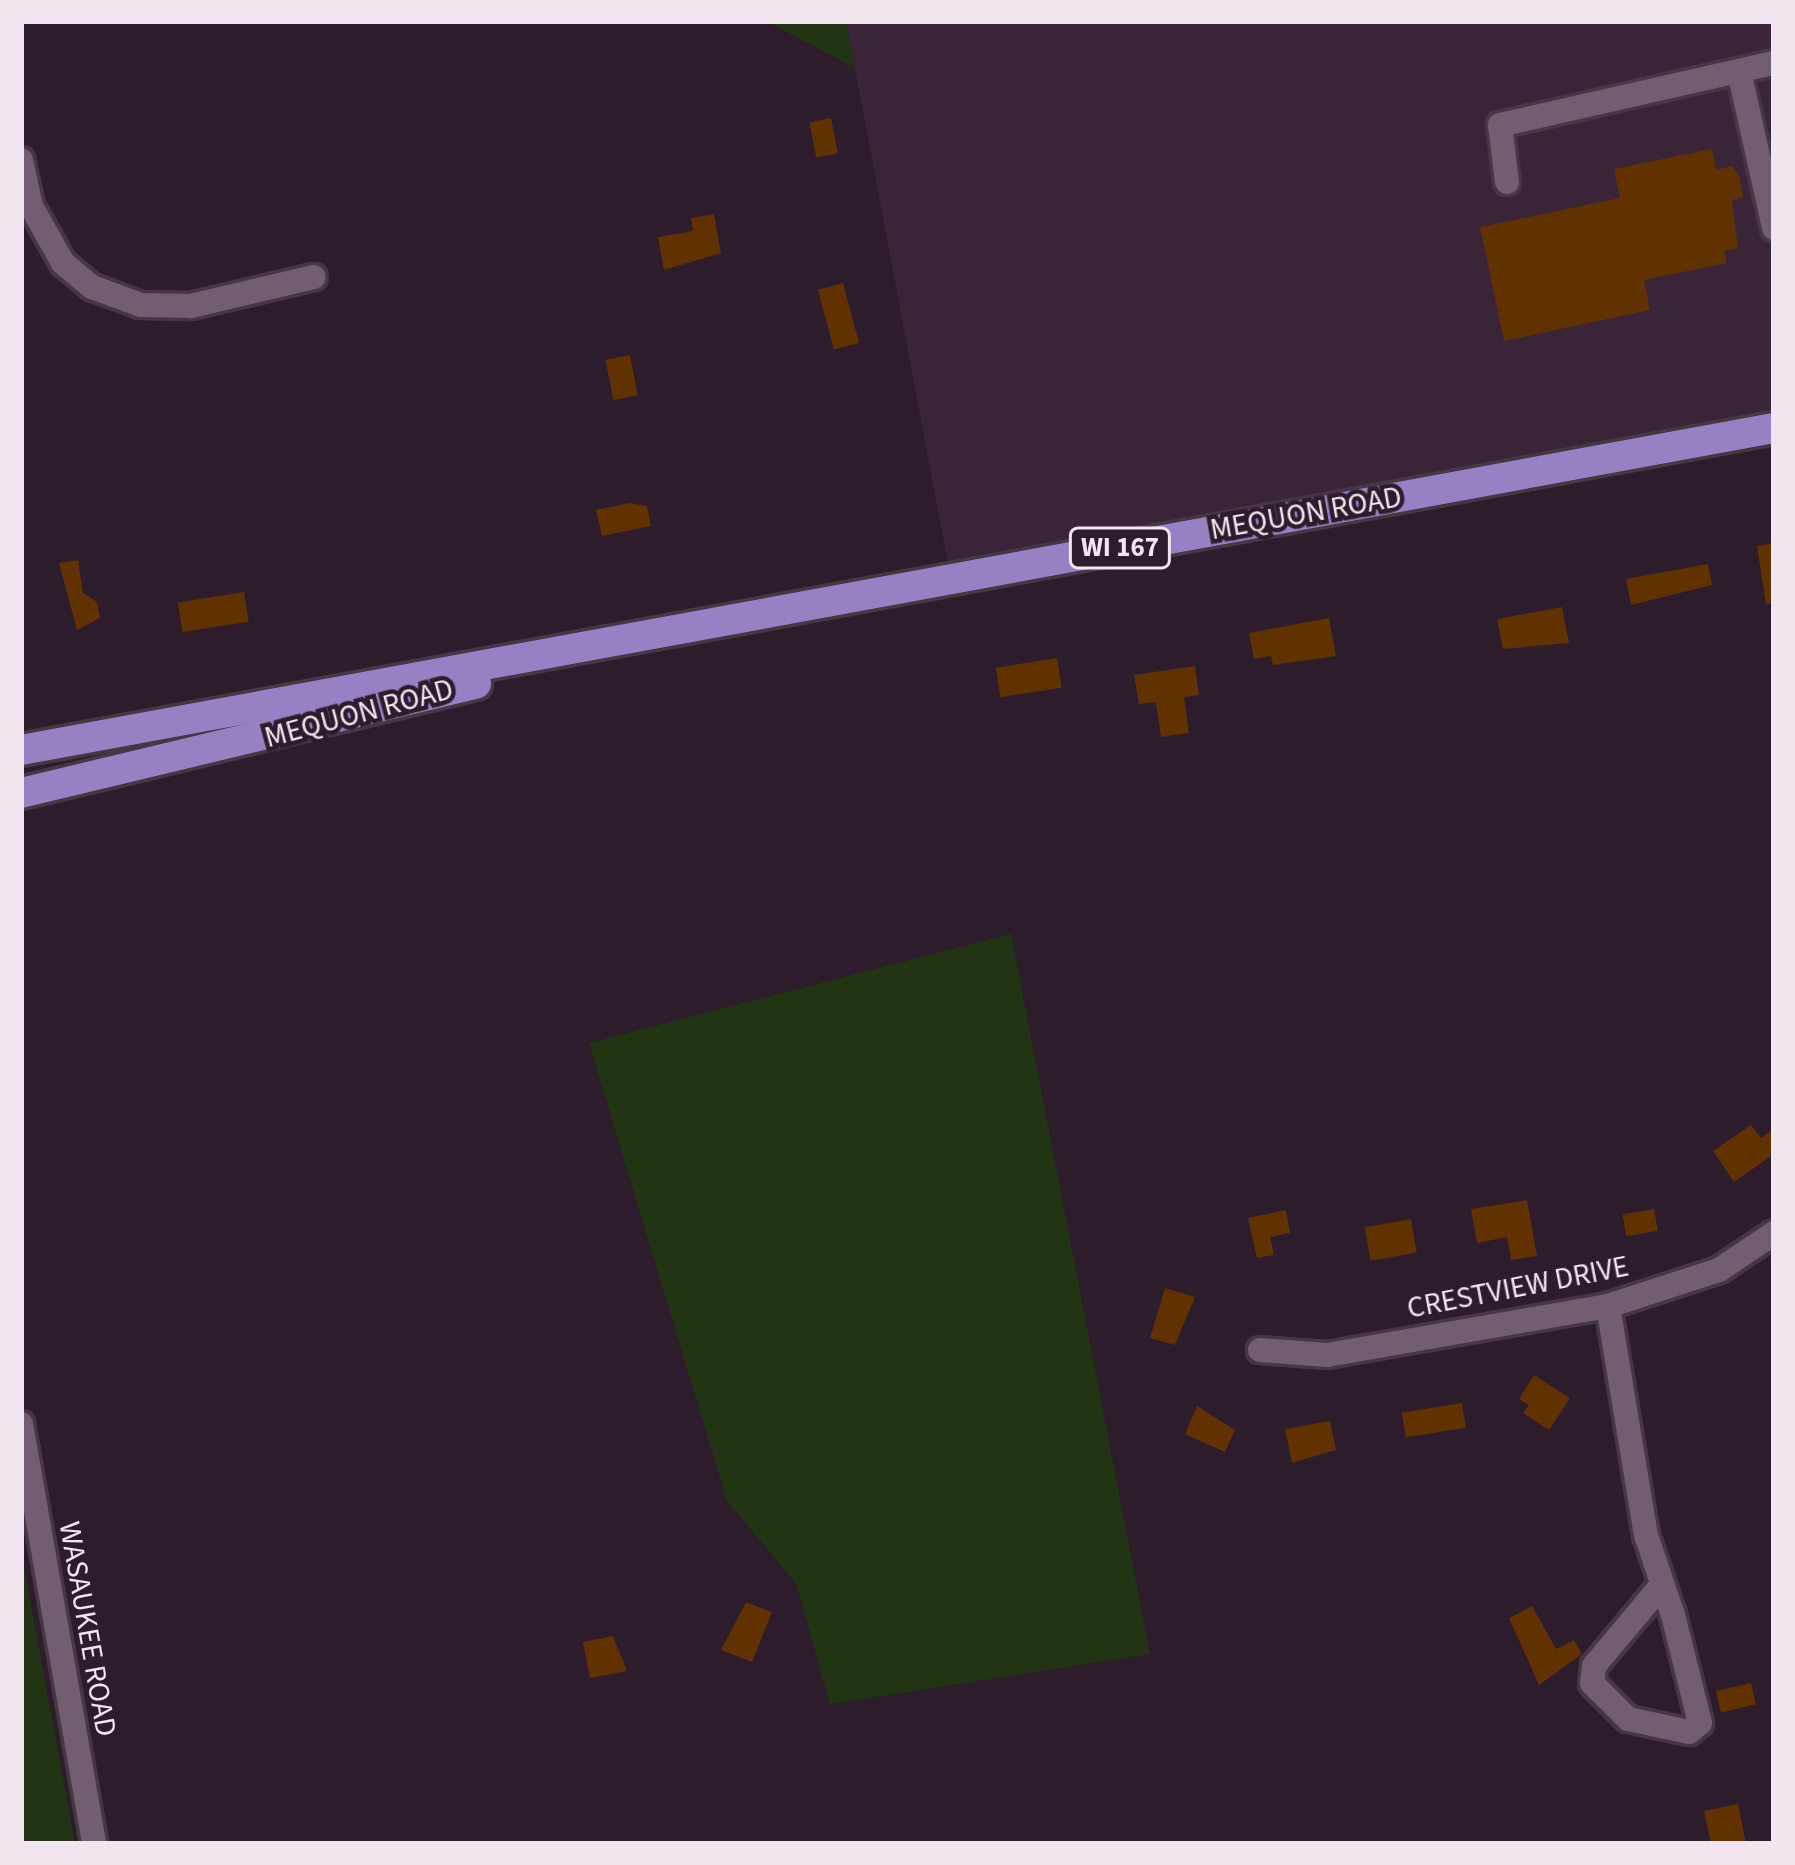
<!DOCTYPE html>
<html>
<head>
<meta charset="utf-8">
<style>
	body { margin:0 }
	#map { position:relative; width:1795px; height:1865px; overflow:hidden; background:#2d1c2b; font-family:"Source Sans 3",sans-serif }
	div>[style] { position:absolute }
	.built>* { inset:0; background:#3a2438 }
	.green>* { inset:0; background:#213512 }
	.building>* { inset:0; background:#613100; transform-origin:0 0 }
	.roads { filter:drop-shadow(3px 0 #453744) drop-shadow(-3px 0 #453744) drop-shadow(0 3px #453744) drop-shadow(0 -3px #453744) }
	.minor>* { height:24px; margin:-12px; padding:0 12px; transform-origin:12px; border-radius:12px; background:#725e70 }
	.major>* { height:30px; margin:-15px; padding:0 15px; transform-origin:15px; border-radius:15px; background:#9681c5 }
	span { translate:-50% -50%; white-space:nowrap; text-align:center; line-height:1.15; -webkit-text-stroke:9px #2d1c2b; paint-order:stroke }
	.shield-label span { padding:3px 9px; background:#2d1c2b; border:3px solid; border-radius:9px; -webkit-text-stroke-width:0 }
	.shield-label { font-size:27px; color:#f1e6f0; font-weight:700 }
	.street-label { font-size:30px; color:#f1e6f0 }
	.frame { position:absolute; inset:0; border:24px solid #f1e6f0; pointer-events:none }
</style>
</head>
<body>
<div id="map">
	<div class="built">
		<div style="clip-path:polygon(846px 21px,1774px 21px,1774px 411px,948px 564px)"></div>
	</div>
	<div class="green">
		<div style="clip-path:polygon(766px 21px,846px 21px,855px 68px)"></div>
		<div style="clip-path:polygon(1011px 934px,1150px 1654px,830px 1704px,796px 1583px,727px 1501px,589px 1043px)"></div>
		<div style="clip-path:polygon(21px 1550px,75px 1844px,21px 1844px)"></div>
	</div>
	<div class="building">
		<div style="left:831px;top:118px;width:36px;height:22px;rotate:79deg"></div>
		<div style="clip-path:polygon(1712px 149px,1716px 170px,1732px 166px,1739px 175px,1743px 197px,1732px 200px,1738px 248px,1724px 251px,1727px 263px,1644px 280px,1650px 310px,1504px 341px,1480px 227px,1620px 198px,1614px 169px)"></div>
		<div style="clip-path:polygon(714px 214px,721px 253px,664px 270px,658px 237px,693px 231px,691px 218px)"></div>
		<div style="left:843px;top:283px;width:62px;height:26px;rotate:75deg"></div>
		<div style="left:630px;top:355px;width:41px;height:25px;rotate:79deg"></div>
		<div style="clip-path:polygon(629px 503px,647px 506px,651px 526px,602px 536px,596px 510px)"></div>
		<div style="clip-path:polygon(1774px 543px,1774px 603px,1766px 604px,1757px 546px)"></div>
		<div style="clip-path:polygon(78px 560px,83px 593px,97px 602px,100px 618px,77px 630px,59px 563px)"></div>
		<div style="clip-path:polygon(1708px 564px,1712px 585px,1631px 605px,1626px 579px)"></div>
		<div style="left:244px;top:592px;width:30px;height:67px;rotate:81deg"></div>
		<div style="clip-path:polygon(1562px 607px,1569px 643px,1503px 649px,1497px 619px)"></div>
		<div style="clip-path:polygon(1329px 618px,1336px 656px,1273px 665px,1271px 656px,1254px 659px,1249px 633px)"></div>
		<div style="left:1057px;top:658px;width:30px;height:62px;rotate:81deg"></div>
		<div style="clip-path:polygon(1195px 666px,1199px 695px,1184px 697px,1189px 733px,1161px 737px,1156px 702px,1139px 704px,1134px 675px)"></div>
		<div style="clip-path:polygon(1751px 1125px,1761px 1138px,1774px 1129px,1774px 1154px,1734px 1182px,1713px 1151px)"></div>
		<div style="clip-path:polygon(1527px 1200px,1537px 1256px,1511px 1260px,1507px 1237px,1477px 1243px,1471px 1209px)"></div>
		<div style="left:1654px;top:1209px;width:22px;height:32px;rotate:80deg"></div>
		<div style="clip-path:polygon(1286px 1210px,1290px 1233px,1270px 1237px,1274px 1255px,1257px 1258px,1248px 1218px)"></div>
		<div style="left:1411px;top:1219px;width:34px;height:47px;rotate:80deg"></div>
		<div style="clip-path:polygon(1165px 1288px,1195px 1297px,1175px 1345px,1150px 1338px)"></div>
		<div style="clip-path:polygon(1534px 1375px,1570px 1398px,1549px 1430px,1523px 1413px,1529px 1405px,1519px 1399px)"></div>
		<div style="left:1462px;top:1403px;width:25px;height:61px;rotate:81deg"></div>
		<div style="clip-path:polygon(1197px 1406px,1235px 1430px,1225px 1452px,1185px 1434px)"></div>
		<div style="clip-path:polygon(1330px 1421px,1336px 1450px,1292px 1463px,1285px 1429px)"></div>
		<div style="clip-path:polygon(746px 1602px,772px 1612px,752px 1662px,721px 1650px)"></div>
		<div style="clip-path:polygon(1532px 1606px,1556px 1649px,1574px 1640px,1582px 1654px,1539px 1685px,1509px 1618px)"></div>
		<div style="clip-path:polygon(613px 1636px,627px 1671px,590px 1678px,583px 1642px)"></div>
		<div style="left:1751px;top:1683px;width:22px;height:36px;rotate:77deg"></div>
		<div style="clip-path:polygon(1738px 1804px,1746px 1844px,1711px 1844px,1704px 1811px)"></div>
	</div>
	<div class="roads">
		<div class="minor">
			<div style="left:1739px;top:71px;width:161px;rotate:77.4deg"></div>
			<div style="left:21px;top:160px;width:47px;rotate:77.7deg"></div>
			<div style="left:31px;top:206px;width:65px;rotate:60.7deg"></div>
			<div style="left:63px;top:263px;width:38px;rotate:40deg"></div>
			<div style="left:92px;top:287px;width:52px;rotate:20.2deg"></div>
			<div style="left:141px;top:305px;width:50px;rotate:1.1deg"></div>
			<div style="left:191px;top:306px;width:126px;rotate:-13.3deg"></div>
			<div style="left:1507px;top:182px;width:57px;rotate:-97deg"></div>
			<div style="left:1500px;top:125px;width:281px;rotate:-12.8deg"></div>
			<div style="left:1608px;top:1306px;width:232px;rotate:80.6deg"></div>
			<div style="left:1646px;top:1535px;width:84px;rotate:71.4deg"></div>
			<div style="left:1673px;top:1615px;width:111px;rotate:76deg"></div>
			<div style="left:1700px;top:1723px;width:14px;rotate:141deg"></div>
			<div style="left:1689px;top:1732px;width:62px;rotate:-168deg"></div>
			<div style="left:1628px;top:1719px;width:51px;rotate:-135deg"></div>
			<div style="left:1592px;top:1683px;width:17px;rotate:-83deg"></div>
			<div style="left:1594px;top:1666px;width:104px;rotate:-50.1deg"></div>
			<div style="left:1260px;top:1350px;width:67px;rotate:4.3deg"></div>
			<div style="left:1327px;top:1355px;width:285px;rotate:-9.9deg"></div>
			<div style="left:1608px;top:1306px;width:117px;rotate:-18deg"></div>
			<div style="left:1719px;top:1270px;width:66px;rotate:-33.9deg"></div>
			<div style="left:21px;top:1424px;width:426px;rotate:80.1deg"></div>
		</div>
		<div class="major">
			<div style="left:21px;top:750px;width:1782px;rotate:-10.41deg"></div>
			<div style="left:21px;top:793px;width:468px;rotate:-13.5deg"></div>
		</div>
	</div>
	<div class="shield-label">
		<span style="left:1120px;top:548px">WI 167</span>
	</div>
	<div class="street-label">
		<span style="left:1306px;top:514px;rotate:-10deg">MEQUON ROAD</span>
		<span style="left:359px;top:714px;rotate:-15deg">MEQUON ROAD</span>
		<span style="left:1518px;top:1288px;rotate:-11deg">CRESTVIEW DRIVE</span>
		<span style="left:87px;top:1629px;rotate:80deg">WASAUKEE ROAD</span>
	</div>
	<div class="frame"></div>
</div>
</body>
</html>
